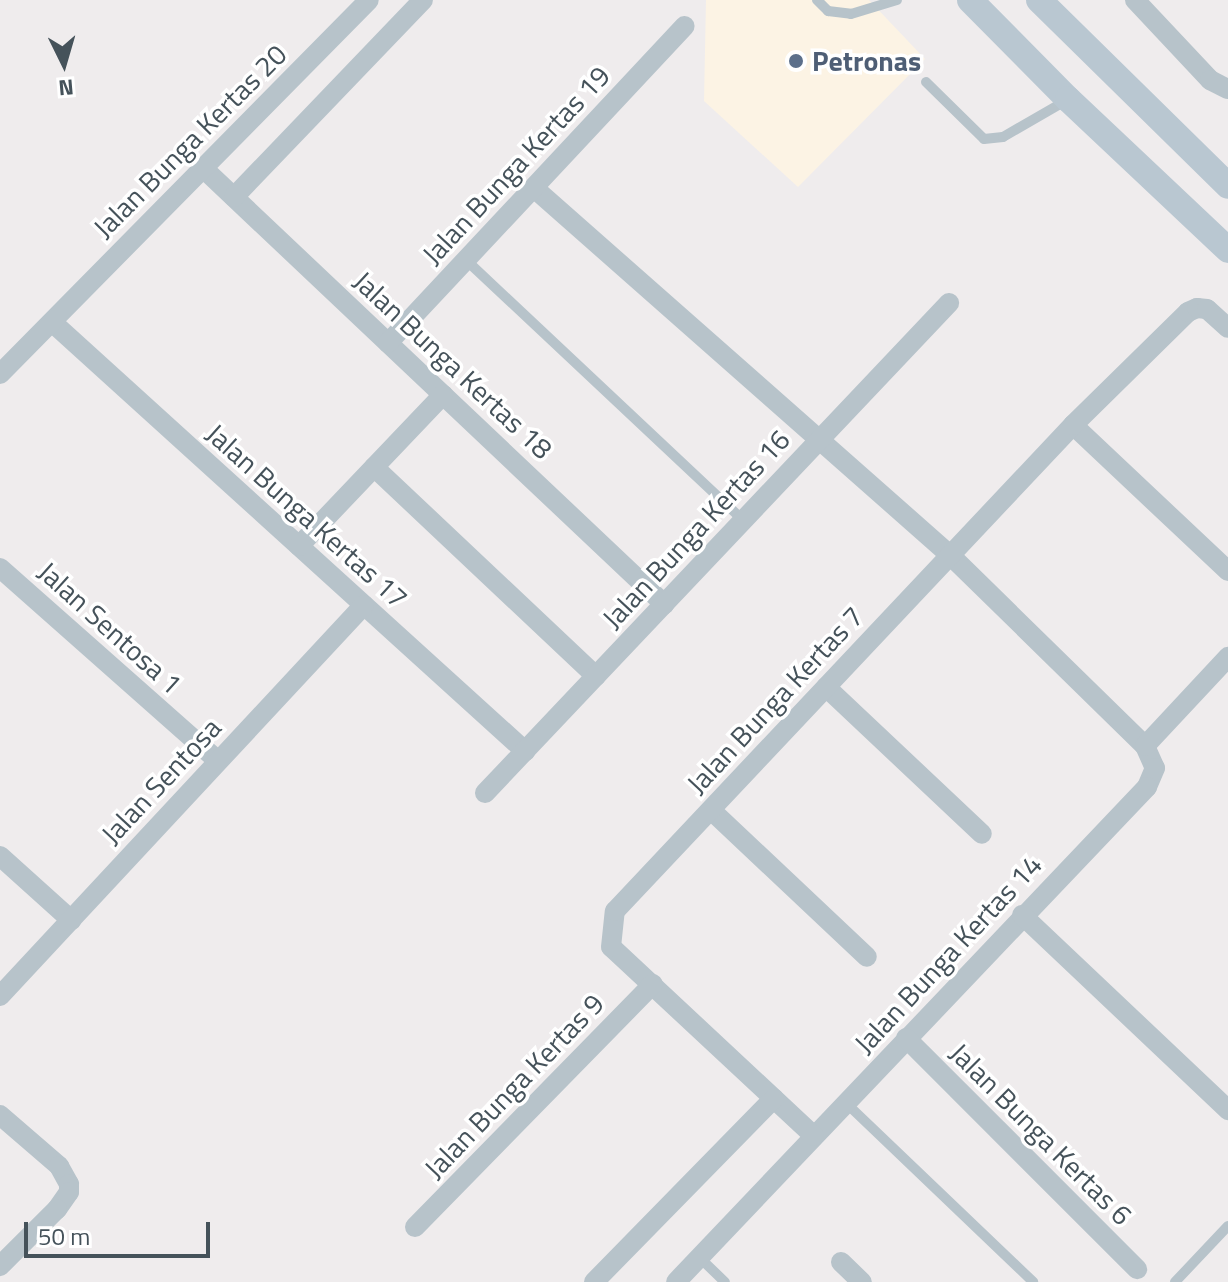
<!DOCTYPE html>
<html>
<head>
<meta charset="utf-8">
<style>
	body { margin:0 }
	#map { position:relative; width:1228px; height:1282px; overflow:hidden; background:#efeced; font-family:"Titillium Web",sans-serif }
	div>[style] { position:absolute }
	.commercial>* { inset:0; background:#fcf3e4 }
	.lane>* { height:10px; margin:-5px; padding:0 5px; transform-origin:5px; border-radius:5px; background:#b7c3ca }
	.street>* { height:20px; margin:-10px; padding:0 10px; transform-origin:10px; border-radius:10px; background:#b7c3ca }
	.secondary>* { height:26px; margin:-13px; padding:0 13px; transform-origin:13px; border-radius:13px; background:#b9c7d1 }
	.dots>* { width:22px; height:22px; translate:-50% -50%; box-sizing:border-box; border:4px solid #fff; border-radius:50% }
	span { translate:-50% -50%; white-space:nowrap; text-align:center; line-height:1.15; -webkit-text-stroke:7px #fff; paint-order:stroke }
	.service-label { font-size:28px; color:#4e5e75; font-weight:700 }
	.left { translate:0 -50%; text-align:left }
	.street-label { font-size:28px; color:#45525a }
	.north { position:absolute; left:24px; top:24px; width:80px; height:80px; -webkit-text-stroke:6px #fff; paint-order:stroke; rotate:175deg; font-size:22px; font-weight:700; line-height:32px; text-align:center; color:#45525a }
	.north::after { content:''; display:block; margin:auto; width:28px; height:36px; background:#45525a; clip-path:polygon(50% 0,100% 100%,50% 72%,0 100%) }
	.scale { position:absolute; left:24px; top:1222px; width:186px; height:36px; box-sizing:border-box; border:4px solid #45525a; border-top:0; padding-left:10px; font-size:24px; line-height:28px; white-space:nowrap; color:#45525a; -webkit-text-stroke:6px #fff; paint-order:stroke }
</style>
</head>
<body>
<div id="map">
	<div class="commercial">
		<div style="clip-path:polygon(706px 0,869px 0,925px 59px,798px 187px,704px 101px)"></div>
	</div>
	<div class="lane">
		<div style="left:817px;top:0;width:16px;rotate:45deg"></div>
		<div style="left:828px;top:11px;width:23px;rotate:7deg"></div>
		<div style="left:851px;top:14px;width:48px;rotate:-16.9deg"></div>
		<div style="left:926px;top:82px;width:81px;rotate:44.5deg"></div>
		<div style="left:984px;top:139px;width:19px;rotate:-6deg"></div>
		<div style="left:1003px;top:137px;width:74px;rotate:-30deg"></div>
		<div style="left:466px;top:260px;width:380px;rotate:43.2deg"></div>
		<div style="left:846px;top:1103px;width:259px;rotate:43.7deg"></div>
		<div style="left:699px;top:1257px;width:36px;rotate:44deg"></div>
		<div style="left:1175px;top:1282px;width:77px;rotate:-46.6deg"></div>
	</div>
	<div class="street">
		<div style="left:1135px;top:0;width:110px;rotate:46.8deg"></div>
		<div style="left:1210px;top:80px;width:20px;rotate:27deg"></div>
		<div style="left:203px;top:168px;width:635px;rotate:43.4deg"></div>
		<div style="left:534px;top:188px;width:555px;rotate:41.42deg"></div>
		<div style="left:950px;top:555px;width:273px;rotate:44.4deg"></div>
		<div style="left:1145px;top:746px;width:24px;rotate:66deg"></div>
		<div style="left:1155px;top:768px;width:21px;rotate:113deg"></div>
		<div style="left:1147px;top:787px;width:683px;rotate:133.58deg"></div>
		<div style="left:234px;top:197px;width:273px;rotate:-46.2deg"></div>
		<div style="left:52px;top:322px;width:639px;rotate:42.21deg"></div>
		<div style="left:388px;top:343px;width:434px;rotate:-46.9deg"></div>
		<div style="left:0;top:374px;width:525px;rotate:-45.39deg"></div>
		<div style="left:1073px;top:425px;width:213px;rotate:43.3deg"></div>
		<div style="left:374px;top:467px;width:305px;rotate:43.3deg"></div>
		<div style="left:299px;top:546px;width:209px;rotate:-46.4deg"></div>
		<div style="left:0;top:568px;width:291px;rotate:41.5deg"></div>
		<div style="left:826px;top:687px;width:214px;rotate:43.3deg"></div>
		<div style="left:1145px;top:746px;width:122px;rotate:-47deg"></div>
		<div style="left:485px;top:793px;width:675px;rotate:-46.56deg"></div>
		<div style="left:711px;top:810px;width:214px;rotate:43.3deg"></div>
		<div style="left:0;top:856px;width:96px;rotate:42deg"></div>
		<div style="left:1022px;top:915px;width:284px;rotate:43.4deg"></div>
		<div style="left:0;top:996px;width:534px;rotate:-47.05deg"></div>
		<div style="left:906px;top:1038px;width:327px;rotate:45deg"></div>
		<div style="left:0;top:1115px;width:78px;rotate:40.8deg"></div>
		<div style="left:59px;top:1166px;width:21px;rotate:61deg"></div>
		<div style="left:69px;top:1184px;width:8px;rotate:90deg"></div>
		<div style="left:69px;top:1192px;width:21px;rotate:125deg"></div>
		<div style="left:57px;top:1209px;width:81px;rotate:135deg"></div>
		<div style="left:814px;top:1136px;width:277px;rotate:-137deg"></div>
		<div style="left:611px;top:947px;width:36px;rotate:-84deg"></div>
		<div style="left:615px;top:911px;width:668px;rotate:-46.7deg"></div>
		<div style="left:1073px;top:425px;width:161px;rotate:-44.5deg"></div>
		<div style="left:1188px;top:312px;width:10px;rotate:-24deg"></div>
		<div style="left:1197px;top:308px;width:10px;rotate:6deg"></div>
		<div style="left:1207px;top:309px;width:28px;rotate:42deg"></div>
		<div style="left:415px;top:1227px;width:340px;rotate:-45.6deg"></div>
		<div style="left:841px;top:1262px;width:29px;rotate:44deg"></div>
		<div style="left:594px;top:1282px;width:257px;rotate:-45.6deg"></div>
	</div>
	<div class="secondary">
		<div style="left:970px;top:0;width:139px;rotate:45.3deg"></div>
		<div style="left:1068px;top:99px;width:220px;rotate:43.3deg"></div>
		<div style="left:1039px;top:0;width:265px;rotate:44.5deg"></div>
	</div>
	<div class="dots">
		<div style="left:796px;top:61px;background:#5c6f8a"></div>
	</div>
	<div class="service-label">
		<span class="left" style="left:812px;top:61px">Petronas</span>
	</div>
	<div class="street-label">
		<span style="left:190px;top:141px;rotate:-45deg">Jalan Bunga Kertas 20</span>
		<span style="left:516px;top:165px;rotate:-47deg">Jalan Bunga Kertas 19</span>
		<span style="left:453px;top:365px;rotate:43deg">Jalan Bunga Kertas 18</span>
		<span style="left:307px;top:516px;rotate:42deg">Jalan Bunga Kertas 17</span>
		<span style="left:696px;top:529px;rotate:-47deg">Jalan Bunga Kertas 16</span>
		<span style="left:110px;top:628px;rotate:42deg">Jalan Sentosa 1</span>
		<span style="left:775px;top:700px;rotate:-47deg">Jalan Bunga Kertas 7</span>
		<span style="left:161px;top:781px;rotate:-47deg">Jalan Sentosa</span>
		<span style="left:948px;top:954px;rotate:-47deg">Jalan Bunga Kertas 14</span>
		<span style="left:514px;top:1086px;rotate:-46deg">Jalan Bunga Kertas 9</span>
		<span style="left:1041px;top:1134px;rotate:45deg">Jalan Bunga Kertas 6</span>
	</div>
	<div class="north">N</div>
	<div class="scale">50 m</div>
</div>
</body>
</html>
